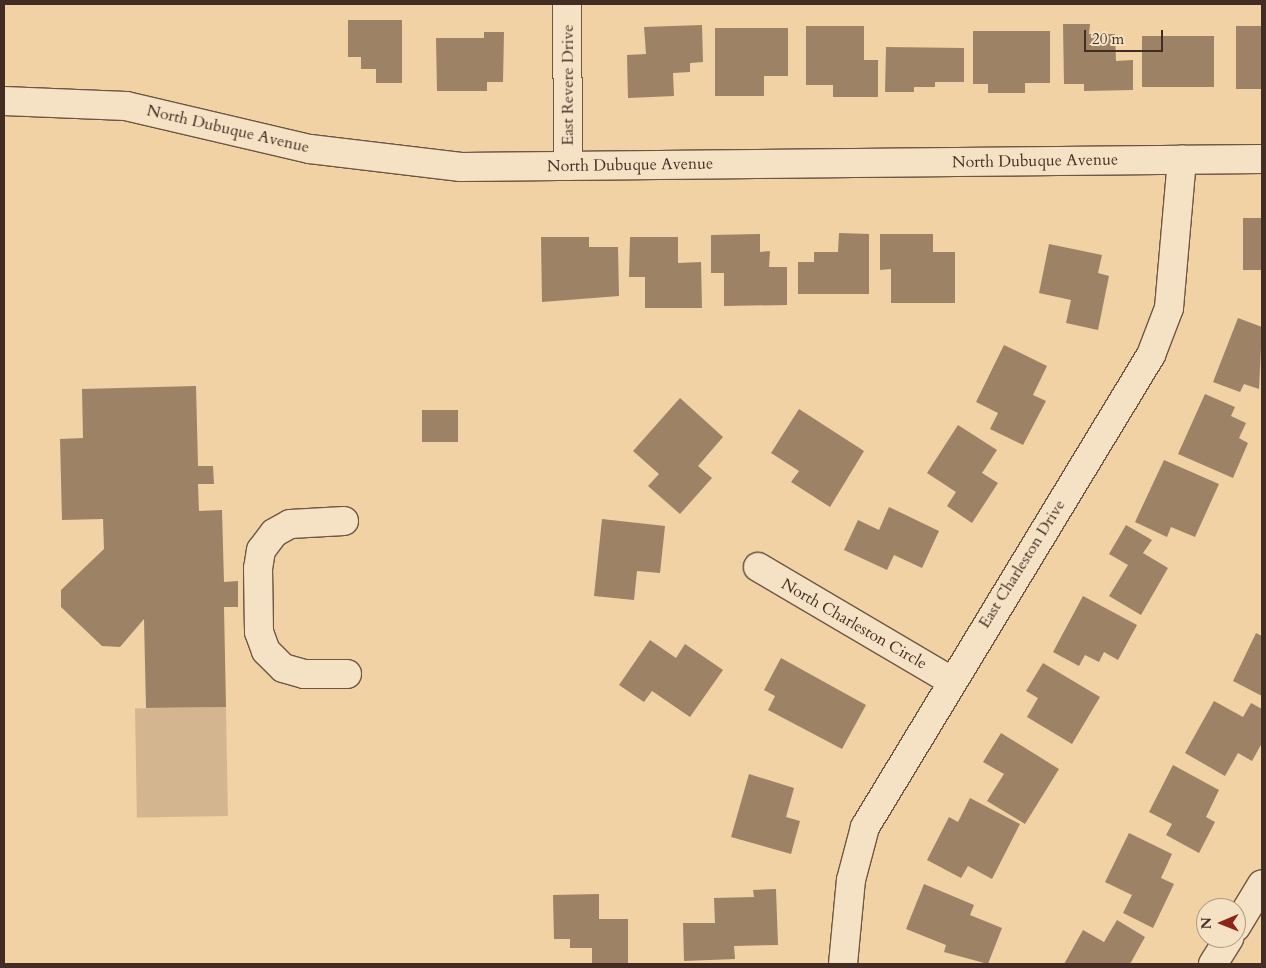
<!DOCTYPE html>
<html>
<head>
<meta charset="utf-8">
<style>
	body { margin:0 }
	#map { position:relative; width:1266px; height:968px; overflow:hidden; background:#f0d2a5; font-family:Cardo,serif }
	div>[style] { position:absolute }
	.green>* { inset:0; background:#d3b68f; transform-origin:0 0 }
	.building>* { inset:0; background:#9d8266; transform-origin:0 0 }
	.roads { filter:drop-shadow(1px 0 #6e5643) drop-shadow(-1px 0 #6e5643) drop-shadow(0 1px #6e5643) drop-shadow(0 -1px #6e5643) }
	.minor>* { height:28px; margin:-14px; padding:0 14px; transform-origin:14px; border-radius:14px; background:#f5e2c4 }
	span { translate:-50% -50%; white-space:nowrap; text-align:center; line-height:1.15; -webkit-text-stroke:5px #f5e2c4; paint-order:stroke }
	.street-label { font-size:16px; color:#432c22 }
	.frame { position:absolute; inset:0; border:5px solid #432c22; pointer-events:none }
	.north { position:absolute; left:1196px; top:898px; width:50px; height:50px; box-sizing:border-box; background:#f5e2c4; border:1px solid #ae9983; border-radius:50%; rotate:269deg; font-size:14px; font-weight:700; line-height:20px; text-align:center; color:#432c22 }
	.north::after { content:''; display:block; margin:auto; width:18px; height:22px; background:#8f2418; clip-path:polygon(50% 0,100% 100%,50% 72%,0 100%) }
	.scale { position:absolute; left:1084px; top:30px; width:79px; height:22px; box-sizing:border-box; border:2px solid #432c22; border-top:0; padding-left:6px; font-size:15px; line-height:18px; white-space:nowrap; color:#432c22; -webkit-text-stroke:4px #f5e2c4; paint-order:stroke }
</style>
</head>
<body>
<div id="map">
	<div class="green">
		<div style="left:226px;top:707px;width:109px;height:91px;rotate:89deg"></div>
	</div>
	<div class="building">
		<div style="clip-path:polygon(348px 20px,402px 20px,402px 83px,376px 83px,376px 69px,361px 69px,361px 57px,348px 57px)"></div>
		<div style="clip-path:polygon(1063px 24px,1090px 24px,1089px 34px,1115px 34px,1116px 61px,1133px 60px,1133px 90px,1084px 91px,1084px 84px,1064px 84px)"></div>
		<div style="clip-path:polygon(702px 25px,703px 62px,690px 63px,690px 72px,673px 73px,674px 96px,628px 98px,627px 55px,646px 54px,644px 27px)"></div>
		<div style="clip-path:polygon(806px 26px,864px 26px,864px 60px,878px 60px,878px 97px,833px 97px,833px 85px,806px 85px)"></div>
		<div style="left:1262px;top:26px;width:63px;height:26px;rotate:90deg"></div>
		<div style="clip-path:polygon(715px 28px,788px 28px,788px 76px,764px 76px,764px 96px,715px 96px)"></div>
		<div style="clip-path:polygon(973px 31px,1050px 31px,1050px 83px,1025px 83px,1025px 93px,988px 93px,988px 84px,973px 84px)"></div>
		<div style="clip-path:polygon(484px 32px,504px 32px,503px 82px,487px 82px,487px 91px,437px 91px,436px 38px,484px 38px)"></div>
		<div style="left:1214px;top:36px;width:51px;height:72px;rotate:90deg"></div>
		<div style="clip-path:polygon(886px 47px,964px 48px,964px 82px,935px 82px,935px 87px,914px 87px,914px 92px,885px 92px)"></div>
		<div style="left:1262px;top:218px;width:52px;height:19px;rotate:90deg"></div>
		<div style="clip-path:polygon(839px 233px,869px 234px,869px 294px,798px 294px,798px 262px,814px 262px,814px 252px,838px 252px)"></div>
		<div style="clip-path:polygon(760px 234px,760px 252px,770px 251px,769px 267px,787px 267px,787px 305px,724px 306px,724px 273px,711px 273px,711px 235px)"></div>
		<div style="clip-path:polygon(880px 234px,933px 234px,933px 252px,955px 252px,955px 303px,891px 303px,891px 269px,880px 270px)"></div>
		<div style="clip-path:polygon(541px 237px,589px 237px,589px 247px,618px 247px,619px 296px,542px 302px)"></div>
		<div style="clip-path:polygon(630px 237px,678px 237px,678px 263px,701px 262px,702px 308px,645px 308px,645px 277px,629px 277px)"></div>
		<div style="clip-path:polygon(1049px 244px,1102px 255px,1098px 273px,1109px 276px,1098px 330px,1066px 323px,1071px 300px,1039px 293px)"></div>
		<div style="clip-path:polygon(1238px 318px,1262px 327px,1259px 389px,1244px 384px,1240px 392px,1213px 382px)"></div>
		<div style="clip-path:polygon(1004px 345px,1047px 366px,1033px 395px,1046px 401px,1023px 445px,990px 429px,998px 413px,976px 402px)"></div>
		<div style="clip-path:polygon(196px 386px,198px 466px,213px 466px,214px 484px,198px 484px,199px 511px,222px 510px,224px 582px,238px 581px,238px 607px,224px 607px,226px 707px,146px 708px,144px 619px,120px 647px,102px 646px,61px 607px,61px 590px,104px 549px,103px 519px,62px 520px,60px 439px,83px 438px,82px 389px)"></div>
		<div style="clip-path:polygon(1205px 394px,1235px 407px,1231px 416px,1246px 423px,1239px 438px,1248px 443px,1233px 478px,1178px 454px)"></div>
		<div style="clip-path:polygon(680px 398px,723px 437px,698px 466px,712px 478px,680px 514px,648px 486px,659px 474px,633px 451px)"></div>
		<div style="clip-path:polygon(799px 409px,864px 451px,830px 507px,791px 482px,799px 471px,771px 453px)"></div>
		<div style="left:422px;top:410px;width:36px;height:32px"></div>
		<div style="clip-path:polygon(958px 425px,997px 450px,982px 473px,998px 483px,972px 523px,947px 506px,956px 492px,927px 473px)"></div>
		<div style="clip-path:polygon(1164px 460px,1219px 484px,1195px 537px,1171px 527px,1167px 537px,1135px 522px)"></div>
		<div style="clip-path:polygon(889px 507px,939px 531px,922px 568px,894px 555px,887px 570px,844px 550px,858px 520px,879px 530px)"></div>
		<div style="clip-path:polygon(602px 519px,665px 526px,660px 573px,637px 571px,634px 600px,594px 596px)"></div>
		<div style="clip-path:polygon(1126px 525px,1152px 540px,1143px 553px,1168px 568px,1141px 615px,1109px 596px,1128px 565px,1109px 554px)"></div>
		<div style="clip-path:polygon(1083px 596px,1137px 625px,1118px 660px,1104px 652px,1099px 662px,1085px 655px,1079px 666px,1053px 652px)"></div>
		<div style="clip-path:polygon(1256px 633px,1262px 636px,1262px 696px,1233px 681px)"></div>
		<div style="clip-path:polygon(650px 640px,676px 658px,685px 644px,723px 670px,690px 717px,652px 691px,644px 702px,619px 685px)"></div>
		<div style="clip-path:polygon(781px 658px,866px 705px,842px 749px,768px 710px,775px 696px,764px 690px)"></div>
		<div style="clip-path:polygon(1043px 663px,1100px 697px,1072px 744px,1027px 717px,1038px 698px,1026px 691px)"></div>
		<div style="clip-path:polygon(1214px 701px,1243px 717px,1251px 703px,1262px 709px,1262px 743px,1252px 761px,1238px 753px,1225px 776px,1185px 753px)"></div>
		<div style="clip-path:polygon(1001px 733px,1059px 769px,1025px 824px,987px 801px,1004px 774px,983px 762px)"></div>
		<div style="clip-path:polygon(1173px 765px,1219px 790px,1206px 817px,1215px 822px,1199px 853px,1166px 835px,1172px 824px,1149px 812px)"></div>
		<div style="clip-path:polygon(749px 774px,794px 788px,786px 817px,800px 821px,791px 854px,731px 837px)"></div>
		<div style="clip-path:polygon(970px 798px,1020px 824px,992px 879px,968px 866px,961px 878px,927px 860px,949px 817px,958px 822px)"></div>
		<div style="clip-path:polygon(1129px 833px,1172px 854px,1161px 878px,1174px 884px,1153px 928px,1123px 913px,1132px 895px,1105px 882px)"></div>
		<div style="clip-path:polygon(924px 884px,974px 905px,970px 915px,1002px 928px,988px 964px,944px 952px,946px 945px,906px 929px)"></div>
		<div style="clip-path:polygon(776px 889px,778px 945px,734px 946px,735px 959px,684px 961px,683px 923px,715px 923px,714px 898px,754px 897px,753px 890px)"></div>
		<div style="clip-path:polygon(599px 894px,599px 919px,628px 919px,628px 963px,592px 963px,592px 948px,570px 948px,570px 939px,554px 939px,553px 895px)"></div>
		<div style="clip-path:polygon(1117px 920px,1145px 937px,1130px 964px,1064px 964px,1083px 930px,1104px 942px)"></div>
	</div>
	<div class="roads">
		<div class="minor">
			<div style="left:567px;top:4px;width:162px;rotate:89.6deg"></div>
			<div style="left:4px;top:101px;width:122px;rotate:2.3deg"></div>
			<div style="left:126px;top:106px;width:189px;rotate:13.2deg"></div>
			<div style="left:310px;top:149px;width:152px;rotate:6.8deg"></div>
			<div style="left:461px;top:167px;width:801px;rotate:-0.57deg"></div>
			<div style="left:344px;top:521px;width:54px;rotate:176.8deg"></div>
			<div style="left:290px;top:524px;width:18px;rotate:151deg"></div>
			<div style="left:274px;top:533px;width:21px;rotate:127deg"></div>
			<div style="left:261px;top:550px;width:18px;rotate:99deg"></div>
			<div style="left:258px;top:568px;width:64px;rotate:89.1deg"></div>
			<div style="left:259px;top:632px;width:20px;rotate:70deg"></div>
			<div style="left:266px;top:651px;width:24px;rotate:45deg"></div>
			<div style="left:283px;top:668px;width:22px;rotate:16deg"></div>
			<div style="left:304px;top:674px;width:43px"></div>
			<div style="left:758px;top:567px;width:223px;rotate:30.5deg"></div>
			<div style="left:1236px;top:927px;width:50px;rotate:-58.8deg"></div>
			<div style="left:843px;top:964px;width:84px;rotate:-84.6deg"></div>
			<div style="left:851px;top:880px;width:55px;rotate:-75.2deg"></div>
			<div style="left:865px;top:827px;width:552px;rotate:-58.79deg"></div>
			<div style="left:1151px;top:355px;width:50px;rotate:-69deg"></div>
			<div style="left:1169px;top:308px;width:149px;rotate:-85deg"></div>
			<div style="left:1213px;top:964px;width:31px;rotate:-58deg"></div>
		</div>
	</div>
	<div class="street-label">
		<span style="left:568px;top:85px;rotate:-90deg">East Revere Drive</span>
		<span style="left:228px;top:129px;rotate:13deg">North Dubuque Avenue</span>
		<span style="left:1035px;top:161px;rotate:-1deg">North Dubuque Avenue</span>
		<span style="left:630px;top:165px;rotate:-1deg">North Dubuque Avenue</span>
		<span style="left:1022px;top:564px;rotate:-58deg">East Charleston Drive</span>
		<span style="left:854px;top:624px;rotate:30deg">North Charleston Circle</span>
	</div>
	<div class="frame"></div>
	<div class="north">N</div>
	<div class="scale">20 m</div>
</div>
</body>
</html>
